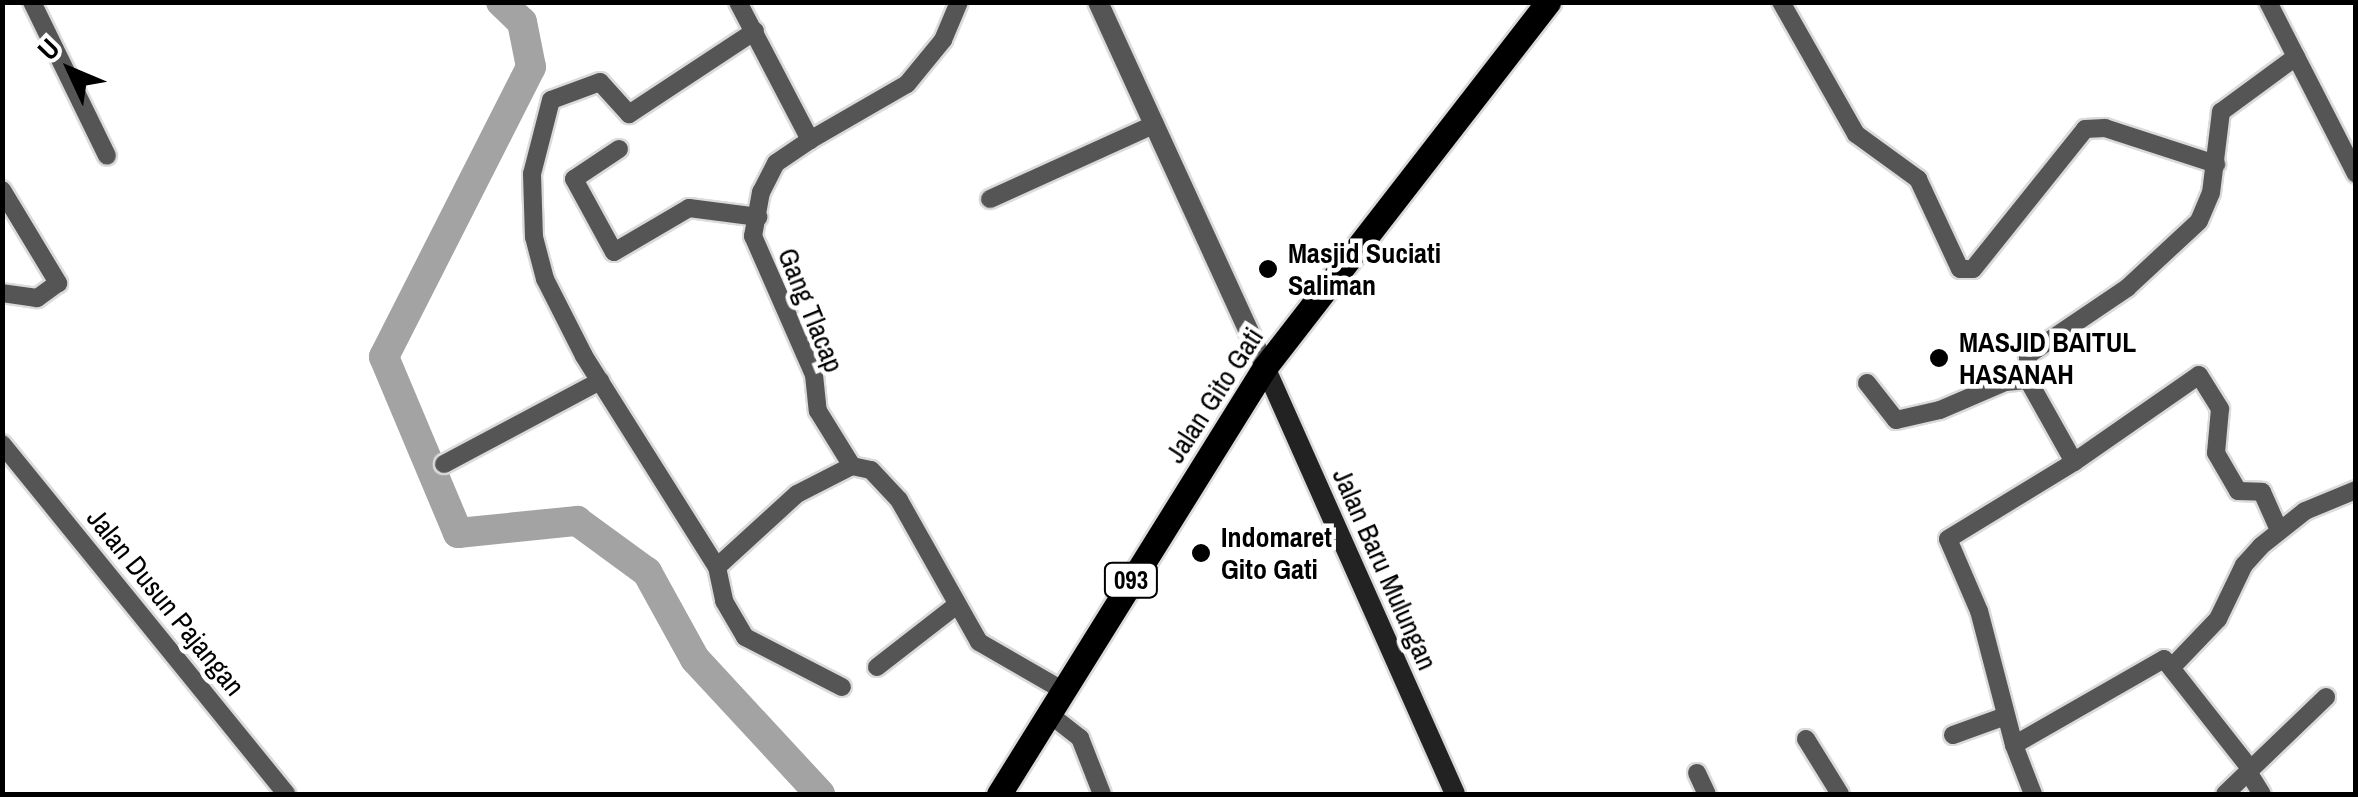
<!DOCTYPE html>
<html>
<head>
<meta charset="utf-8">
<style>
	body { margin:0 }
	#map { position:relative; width:2358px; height:797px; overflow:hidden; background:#fff; font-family:"Archivo Narrow",sans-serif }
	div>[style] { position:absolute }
	.river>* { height:30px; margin:-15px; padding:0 15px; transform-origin:15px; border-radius:15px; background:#a3a3a3 }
	.roads { filter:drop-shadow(2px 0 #dbdbdb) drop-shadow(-2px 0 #dbdbdb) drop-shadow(0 2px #dbdbdb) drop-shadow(0 -2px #dbdbdb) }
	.minor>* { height:18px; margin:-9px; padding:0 9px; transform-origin:9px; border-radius:9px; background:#555 }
	.tertiary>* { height:20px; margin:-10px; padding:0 10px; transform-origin:10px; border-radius:10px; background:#555 }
	.secondary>* { height:20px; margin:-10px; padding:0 10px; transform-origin:10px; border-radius:10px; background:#222 }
	.primary>* { height:25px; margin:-12.5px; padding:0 12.5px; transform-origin:12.5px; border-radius:12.5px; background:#000 }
	.dots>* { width:28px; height:28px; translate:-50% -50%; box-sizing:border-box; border:5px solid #fff; border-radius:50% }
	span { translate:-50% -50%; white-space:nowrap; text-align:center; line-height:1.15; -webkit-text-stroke:9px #fff; paint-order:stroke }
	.shield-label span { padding:2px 8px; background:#fff; border:2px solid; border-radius:8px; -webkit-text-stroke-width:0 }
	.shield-label { font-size:25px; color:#000; font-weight:700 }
	.poi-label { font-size:28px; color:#000; font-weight:700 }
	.left { translate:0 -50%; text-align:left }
	.street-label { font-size:28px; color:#000 }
	.frame { position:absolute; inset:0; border:5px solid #000; pointer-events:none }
	.north { position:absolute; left:20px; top:20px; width:100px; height:100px; -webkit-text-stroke:8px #fff; paint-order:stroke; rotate:314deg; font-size:28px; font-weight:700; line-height:40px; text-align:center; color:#000 }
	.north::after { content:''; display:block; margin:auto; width:35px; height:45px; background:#000; clip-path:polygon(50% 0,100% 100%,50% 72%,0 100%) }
</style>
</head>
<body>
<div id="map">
	<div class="river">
		<div style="left:501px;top:2px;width:29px;rotate:44deg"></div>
		<div style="left:522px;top:22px;width:46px;rotate:78.7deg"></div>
		<div style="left:531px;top:67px;width:325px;rotate:116.9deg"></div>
		<div style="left:384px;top:357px;width:191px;rotate:67.2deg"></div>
		<div style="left:458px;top:533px;width:120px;rotate:-5.8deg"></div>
		<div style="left:577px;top:521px;width:87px;rotate:36.1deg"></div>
		<div style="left:647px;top:572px;width:99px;rotate:61.1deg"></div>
		<div style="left:695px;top:659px;width:184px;rotate:47.2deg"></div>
	</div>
	<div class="roads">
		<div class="minor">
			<div style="left:32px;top:2px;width:171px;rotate:64deg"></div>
			<div style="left:738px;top:2px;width:156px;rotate:62.4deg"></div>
			<div style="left:810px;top:140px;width:41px;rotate:145.9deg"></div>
			<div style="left:776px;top:163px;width:33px;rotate:117deg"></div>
			<div style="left:761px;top:192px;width:45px;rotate:100.3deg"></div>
			<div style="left:753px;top:236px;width:152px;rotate:66.3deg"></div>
			<div style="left:814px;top:375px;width:36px;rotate:84deg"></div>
			<div style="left:818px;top:411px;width:65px;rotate:58.3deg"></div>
			<div style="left:852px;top:466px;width:19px;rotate:12deg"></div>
			<div style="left:871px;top:470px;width:41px;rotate:47deg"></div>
			<div style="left:899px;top:500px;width:163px;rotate:60.6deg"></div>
			<div style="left:979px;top:642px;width:96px;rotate:30deg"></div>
			<div style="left:1781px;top:2px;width:152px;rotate:60.4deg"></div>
			<div style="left:1856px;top:134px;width:77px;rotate:36deg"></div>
			<div style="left:1918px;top:179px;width:99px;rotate:65deg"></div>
			<div style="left:1960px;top:269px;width:13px"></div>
			<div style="left:1973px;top:269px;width:179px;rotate:-51.3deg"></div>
			<div style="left:2085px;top:129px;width:20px;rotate:-3deg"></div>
			<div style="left:2105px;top:128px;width:117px;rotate:18deg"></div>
			<div style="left:2268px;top:2px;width:193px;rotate:62.9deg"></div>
			<div style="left:755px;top:31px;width:151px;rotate:146.6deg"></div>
			<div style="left:629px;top:114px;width:43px;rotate:-132.2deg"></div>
			<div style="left:600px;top:82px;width:52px;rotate:159.8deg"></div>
			<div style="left:551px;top:100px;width:76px;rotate:104.4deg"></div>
			<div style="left:532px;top:174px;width:63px;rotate:88.2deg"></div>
			<div style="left:534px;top:237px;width:43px;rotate:75.3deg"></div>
			<div style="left:545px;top:279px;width:86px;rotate:63.1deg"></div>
			<div style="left:584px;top:356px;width:249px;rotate:57.8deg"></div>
			<div style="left:717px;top:567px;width:35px;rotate:78deg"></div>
			<div style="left:724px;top:601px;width:42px;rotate:59.7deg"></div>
			<div style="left:745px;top:637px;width:109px;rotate:27.3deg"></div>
			<div style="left:810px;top:140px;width:112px;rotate:-30deg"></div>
			<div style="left:907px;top:84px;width:57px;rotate:-50.7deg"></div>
			<div style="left:943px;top:40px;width:41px;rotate:-67.2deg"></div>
			<div style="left:619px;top:149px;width:54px;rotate:146.3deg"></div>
			<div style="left:574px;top:179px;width:83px;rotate:61.3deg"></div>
			<div style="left:614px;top:252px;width:87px;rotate:-30.4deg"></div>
			<div style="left:689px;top:208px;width:70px;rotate:7.4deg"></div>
			<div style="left:2px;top:190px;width:109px;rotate:58.9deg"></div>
			<div style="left:58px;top:283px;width:26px;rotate:144deg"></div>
			<div style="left:37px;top:298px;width:35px;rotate:-172deg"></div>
			<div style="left:990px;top:199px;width:181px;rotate:-24.4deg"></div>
			<div style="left:1867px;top:383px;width:47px;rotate:51.9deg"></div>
			<div style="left:1896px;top:420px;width:45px;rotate:-12.8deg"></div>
			<div style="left:1940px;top:410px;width:71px;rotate:-23.3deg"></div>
			<div style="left:2005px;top:382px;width:23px;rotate:-5deg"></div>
			<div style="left:2px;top:444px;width:451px;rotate:50.9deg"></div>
			<div style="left:2074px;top:462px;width:152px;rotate:-34.8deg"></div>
			<div style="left:2199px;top:375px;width:40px;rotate:58deg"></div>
			<div style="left:2220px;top:409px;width:44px;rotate:95.2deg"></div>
			<div style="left:2216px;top:453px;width:44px;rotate:59.9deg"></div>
			<div style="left:2238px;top:491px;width:24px;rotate:2deg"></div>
			<div style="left:2262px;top:492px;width:42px;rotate:65.9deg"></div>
			<div style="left:444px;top:464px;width:177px;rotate:-28deg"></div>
			<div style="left:717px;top:567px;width:108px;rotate:-42.4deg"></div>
			<div style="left:797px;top:494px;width:62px;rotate:-27deg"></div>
			<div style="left:2173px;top:666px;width:65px;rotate:-46.2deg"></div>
			<div style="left:2218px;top:619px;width:60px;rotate:-64.3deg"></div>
			<div style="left:2244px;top:565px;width:25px;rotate:-48deg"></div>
			<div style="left:2261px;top:546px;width:56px;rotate:-38.5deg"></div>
			<div style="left:2305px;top:511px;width:55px;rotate:-22.4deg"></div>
			<div style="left:877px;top:667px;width:98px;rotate:-37.9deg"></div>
			<div style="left:1048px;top:713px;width:41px;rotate:38deg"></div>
			<div style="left:1080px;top:738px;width:60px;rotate:68.6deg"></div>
			<div style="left:1953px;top:735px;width:53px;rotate:-19.8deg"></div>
			<div style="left:1806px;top:739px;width:65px;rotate:58.3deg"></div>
			<div style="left:2014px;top:745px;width:53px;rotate:68.8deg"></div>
			<div style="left:2249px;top:767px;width:137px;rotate:-128.2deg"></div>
			<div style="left:2164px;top:659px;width:173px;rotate:150.2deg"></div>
			<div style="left:2014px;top:745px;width:138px;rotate:-104.6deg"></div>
			<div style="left:1979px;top:611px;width:78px;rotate:-113.3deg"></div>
			<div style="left:1948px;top:539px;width:148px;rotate:-31.4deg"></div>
			<div style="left:2074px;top:462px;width:94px;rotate:-119.3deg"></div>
			<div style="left:2028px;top:380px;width:25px;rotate:-90deg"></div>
			<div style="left:2028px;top:355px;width:120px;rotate:-34.1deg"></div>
			<div style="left:2127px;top:288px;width:98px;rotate:-42.9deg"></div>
			<div style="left:2199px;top:221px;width:30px;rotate:-67deg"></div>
			<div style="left:2211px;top:193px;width:82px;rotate:-83deg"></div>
			<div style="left:2221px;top:112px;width:93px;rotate:-36.3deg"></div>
			<div style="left:1697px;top:773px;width:23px;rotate:65deg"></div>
			<div style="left:2250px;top:775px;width:22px;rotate:58deg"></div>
			<div style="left:2225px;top:794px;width:140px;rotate:-43.8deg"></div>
		</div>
		<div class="tertiary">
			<div style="left:1098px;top:2px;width:401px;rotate:65.4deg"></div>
		</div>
		<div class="secondary">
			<div style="left:1265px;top:367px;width:467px;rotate:66deg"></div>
		</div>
		<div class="primary">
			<div style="left:999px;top:794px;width:503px;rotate:-58.08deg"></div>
			<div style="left:1265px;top:367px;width:462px;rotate:-52.2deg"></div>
		</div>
	</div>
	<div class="dots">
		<div style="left:1268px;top:269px;background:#000"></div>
		<div style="left:1939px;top:358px;background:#000"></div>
		<div style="left:1201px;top:553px;background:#000"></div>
	</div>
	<div class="shield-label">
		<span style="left:1131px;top:580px">093</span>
	</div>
	<div class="poi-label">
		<span class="left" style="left:1288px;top:269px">Masjid Suciati<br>Saliman</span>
		<span class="left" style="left:1959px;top:358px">MASJID BAITUL<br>HASANAH</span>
		<span class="left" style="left:1221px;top:553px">Indomaret<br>Gito Gati</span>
	</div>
	<div class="street-label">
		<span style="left:811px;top:310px;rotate:68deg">Gang Tlacap</span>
		<span style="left:1214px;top:395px;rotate:-57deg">Jalan Gito Gati</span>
		<span style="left:1385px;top:569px;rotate:66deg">Jalan Baru Mulungan</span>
		<span style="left:166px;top:602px;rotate:51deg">Jalan Dusun Pajangan</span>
	</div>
	<div class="frame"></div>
	<div class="north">U</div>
</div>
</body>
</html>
